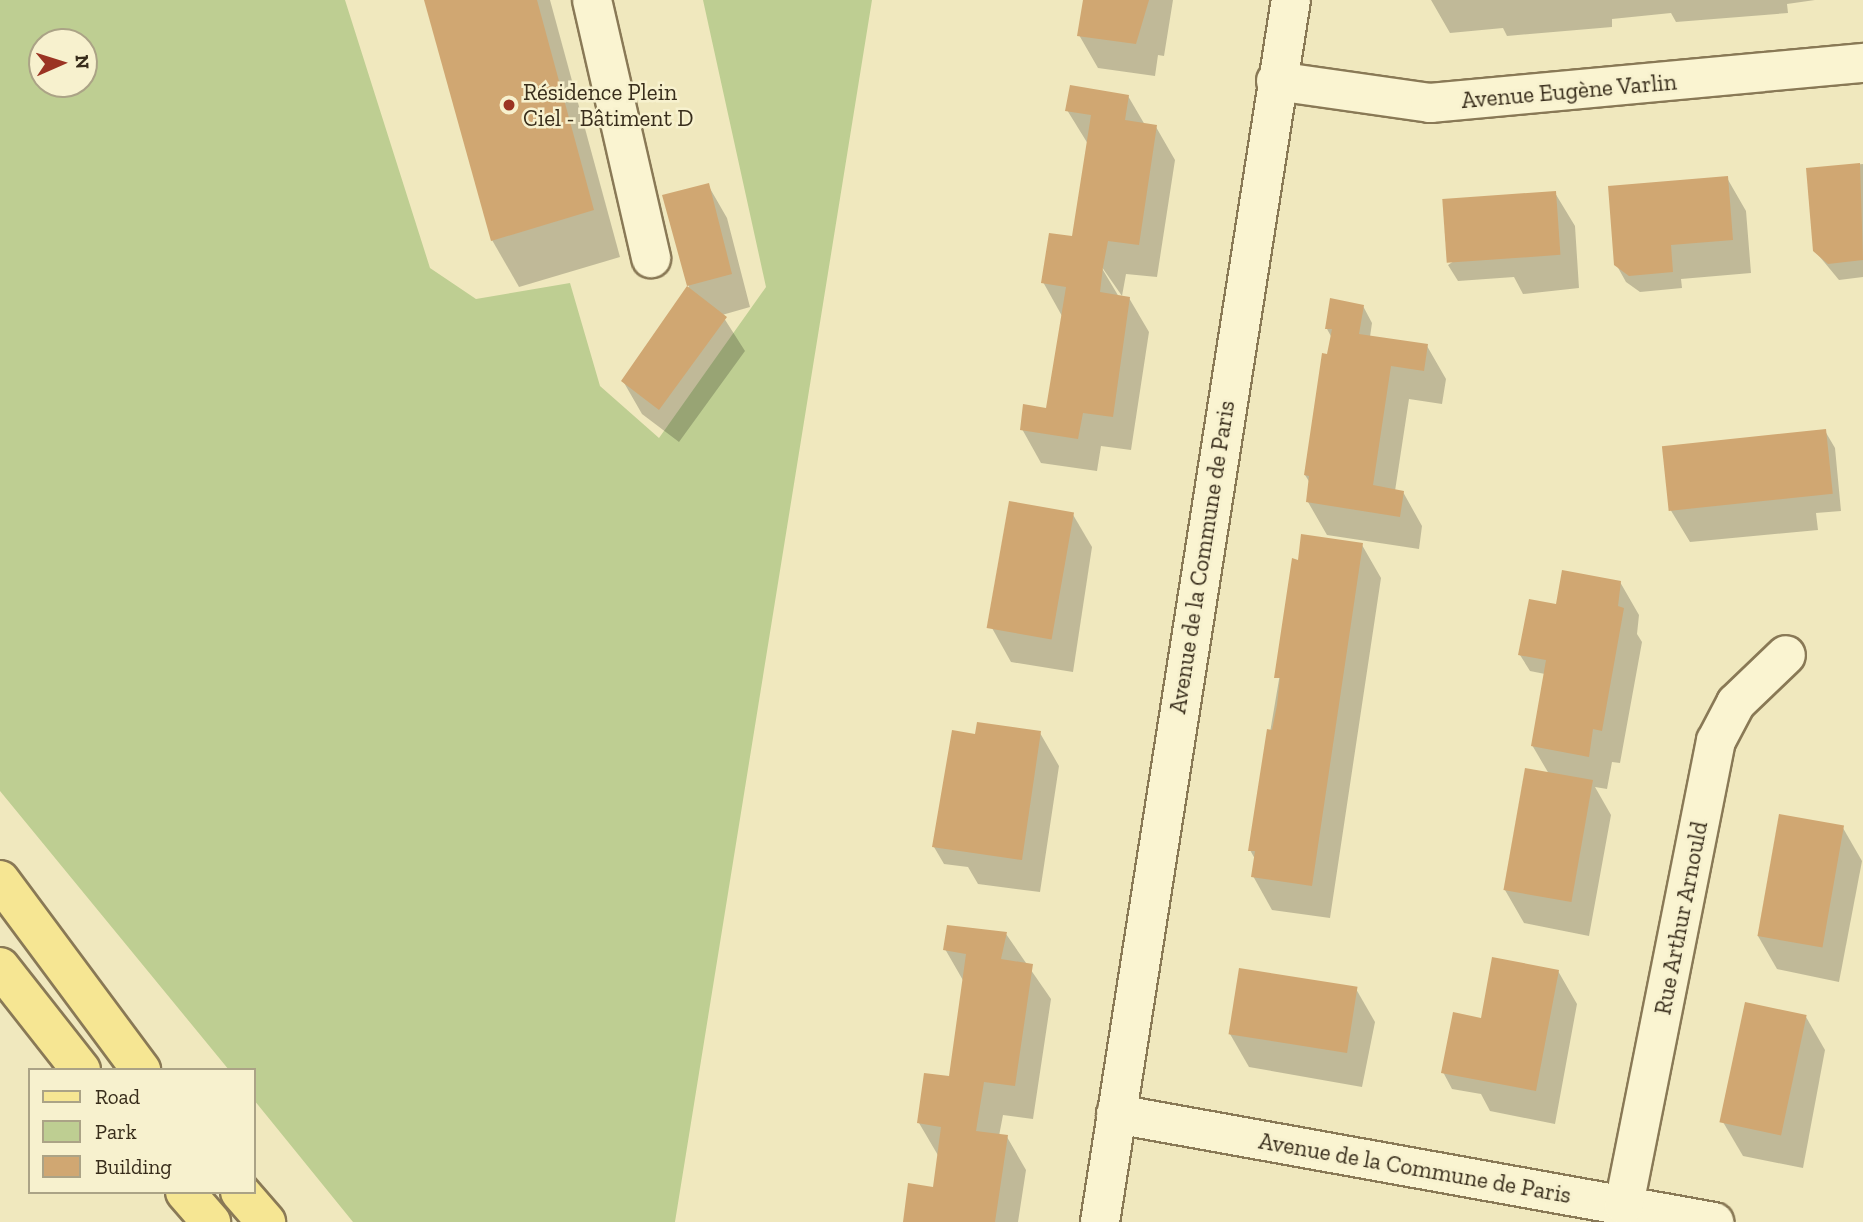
<!DOCTYPE html>
<html>
<head>
<meta charset="utf-8">
<style>
	body { margin:0 }
	#map { position:relative; width:1863px; height:1222px; overflow:hidden; background:#f0e8be; font-family:"Zilla Slab",serif }
	div>[style] { position:absolute }
	.green>* { inset:0; background:#bece92 }
	.shadow>* { inset:0; background:#0003 }
	.building>* { inset:0; background:#d0a772; transform-origin:0 0 }
	.roads { filter:drop-shadow(2px 0 #897956) drop-shadow(-2px 0 #897956) drop-shadow(0 2px #897956) drop-shadow(0 -2px #897956) }
	.minor>* { height:38px; margin:-19px; padding:0 19px; transform-origin:19px; border-radius:19px; background:#faf4d1 }
	.major>* { height:38px; margin:-19px; padding:0 19px; transform-origin:19px; border-radius:19px; background:#f6e693 }
	.dots>* { width:19px; height:19px; translate:-50% -50%; box-sizing:border-box; border:4px solid #f7f1ce; border-radius:50% }
	span { translate:-50% -50%; white-space:nowrap; text-align:center; line-height:1.15; -webkit-text-stroke:5px #f7f1ce; paint-order:stroke }
	.street-label { font-size:23px; color:#382d1b }
	.poi-label { font-size:23px; color:#382d1b }
	.left { translate:0 -50%; text-align:left }
	.legend { position:absolute; left:28px; top:1068px; width:228px; height:126px; box-sizing:border-box; background:#f7f1ce; border:2px solid #aba386; margin:0; padding:9px 12px; list-style:none; font-size:21px; color:#382d1b }
	.legend li { display:flex; align-items:center; gap:14px; height:35px }
	.legend b { width:35px; border:2px solid #aba386 }
	.north { position:absolute; left:28px; top:28px; width:70px; height:70px; box-sizing:border-box; background:#f7f1ce; border:2px solid #aba386; border-radius:50%; rotate:87deg; font-size:19px; font-weight:700; line-height:28px; text-align:center; color:#382d1b }
	.north::after { content:''; display:block; margin:auto; width:24px; height:32px; background:#9b3423; clip-path:polygon(50% 0,100% 100%,50% 72%,0 100%) }
</style>
</head>
<body>
<div id="map">
	<div class="green">
		<div style="clip-path:polygon(evenodd,0 0,345px 0,430px 268px,476px 299px,570px 283px,600px 386px,659px 438px,766px 287px,703px 0,872px 0,675px 1222px,353px 1222px,254px 1100px,254px 1070px,229px 1070px,0 791px,0 0,42px 42px,84px 42px,84px 84px,42px 84px,42px 42px)"></div>
	</div>
	<div class="shadow">
		<div style="clip-path:polygon(426px 0,550px 0,620px 257px,519px 287px,492px 240px)"></div>
		<div style="clip-path:polygon(1084px 0,1173px 0,1164px 56px,1158px 55px,1155px 76px,1098px 68px,1079px 35px)"></div>
		<div style="clip-path:polygon(1431px 0,1815px 0,1787px 4px,1788px 13px,1676px 22px,1671px 13px,1612px 19px,1612px 27px,1507px 36px,1503px 28px,1450px 33px)"></div>
		<div style="clip-path:polygon(1128px 96px,1145px 125px,1156px 127px,1175px 160px,1157px 277px,1126px 274px,1122px 296px,1097px 260px,1119px 297px,1129px 298px,1149px 332px,1131px 450px,1101px 446px,1097px 471px,1041px 463px,1022px 429px,1048px 410px,1062px 316px,1043px 282px,1074px 238px,1088px 144px,1067px 110px)"></div>
		<div style="clip-path:polygon(1863px 164px,1863px 277px,1839px 280px,1815px 251px,1808px 169px)"></div>
		<div style="clip-path:polygon(1727px 178px,1746px 211px,1751px 273px,1681px 279px,1682px 288px,1640px 292px,1626px 282px,1616px 264px)"></div>
		<div style="clip-path:polygon(708px 185px,727px 218px,750px 307px,722px 315px,745px 351px,679px 442px,642px 414px,623px 381px,689px 287px,664px 196px)"></div>
		<div style="clip-path:polygon(1555px 193px,1575px 226px,1579px 288px,1523px 294px,1514px 277px,1458px 281px,1448px 265px)"></div>
		<div style="clip-path:polygon(1363px 306px,1372px 323px,1370px 337px,1427px 346px,1446px 379px,1442px 404px,1409px 399px,1395px 491px,1403px 492px,1422px 526px,1419px 549px,1327px 535px,1308px 502px,1310px 483px,1305px 475px,1332px 338px,1327px 329px)"></div>
		<div style="clip-path:polygon(1825px 431px,1835px 448px,1841px 511px,1816px 513px,1818px 530px,1690px 542px,1670px 509px)"></div>
		<div style="clip-path:polygon(1072px 513px,1092px 547px,1073px 672px,1011px 662px,992px 628px)"></div>
		<div style="clip-path:polygon(1362px 545px,1381px 578px,1330px 918px,1272px 910px,1253px 876px,1255px 859px,1250px 850px,1299px 562px)"></div>
		<div style="clip-path:polygon(1620px 582px,1639px 615px,1637px 634px,1642px 642px,1620px 763px,1612px 762px,1607px 789px,1595px 787px,1611px 815px,1589px 936px,1524px 923px,1505px 890px,1549px 774px,1532px 745px,1545px 674px,1530px 671px,1520px 655px,1557px 606px)"></div>
		<div style="clip-path:polygon(1040px 733px,1059px 766px,1040px 892px,978px 884px,968px 867px,944px 864px,934px 847px)"></div>
		<div style="clip-path:polygon(1843px 828px,1862px 861px,1839px 982px,1777px 969px,1758px 936px)"></div>
		<div style="clip-path:polygon(1006px 934px,1051px 999px,1033px 1119px,1003px 1115px,999px 1136px,1007px 1137px,1026px 1170px,1018px 1222px,904px 1222px,934px 1189px,939px 1157px,919px 1123px,950px 1078px,964px 982px,945px 949px)"></div>
		<div style="clip-path:polygon(1558px 971px,1577px 1004px,1555px 1124px,1490px 1111px,1481px 1094px,1452px 1089px,1443px 1072px,1482px 1020px)"></div>
		<div style="clip-path:polygon(1356px 989px,1375px 1022px,1362px 1087px,1249px 1067px,1230px 1034px)"></div>
		<div style="clip-path:polygon(1806px 1017px,1825px 1050px,1803px 1168px,1743px 1156px,1723px 1122px)"></div>
	</div>
	<div class="building">
		<div style="clip-path:polygon(424px 0,537px 0,594px 210px,491px 241px)"></div>
		<div style="clip-path:polygon(1083px 0,1149px 0,1136px 44px,1077px 36px)"></div>
		<div style="clip-path:polygon(1070px 85px,1129px 95px,1125px 120px,1157px 125px,1139px 245px,1108px 241px,1103px 267px,1100px 292px,1130px 297px,1113px 417px,1083px 413px,1078px 439px,1020px 430px,1023px 404px,1046px 408px,1066px 287px,1041px 283px,1049px 233px,1072px 236px,1091px 115px,1065px 111px)"></div>
		<div style="clip-path:polygon(1860px 163px,1863px 260px,1828px 264px,1813px 251px,1806px 168px)"></div>
		<div style="clip-path:polygon(1728px 176px,1733px 240px,1671px 245px,1673px 272px,1629px 276px,1614px 265px,1608px 186px)"></div>
		<div style="clip-path:polygon(709px 183px,732px 274px,687px 286px,727px 317px,659px 410px,621px 381px,687px 286px,662px 195px)"></div>
		<div style="left:1556px;top:191px;width:64px;height:114px;rotate:86deg"></div>
		<div style="clip-path:polygon(1330px 298px,1364px 305px,1359px 334px,1428px 344px,1424px 371px,1391px 366px,1373px 485px,1404px 491px,1400px 517px,1306px 502px,1309px 476px,1304px 475px,1322px 353px,1327px 354px,1332px 329px,1325px 329px)"></div>
		<div style="left:1826px;top:429px;width:65px;height:165px;rotate:84deg"></div>
		<div style="left:1009px;top:501px;width:66px;height:129px;rotate:10deg"></div>
		<div style="clip-path:polygon(1301px 534px,1363px 543px,1312px 886px,1251px 877px,1255px 851px,1248px 851px,1267px 729px,1272px 730px,1277px 705px,1280px 678px,1274px 678px,1292px 558px,1298px 560px)"></div>
		<div style="clip-path:polygon(1562px 570px,1621px 581px,1618px 606px,1624px 608px,1602px 731px,1593px 729px,1589px 757px,1531px 746px,1546px 660px,1518px 655px,1529px 599px,1556px 604px)"></div>
		<div style="clip-path:polygon(977px 722px,1041px 731px,1022px 860px,932px 847px,952px 730px,975px 734px)"></div>
		<div style="left:1525px;top:768px;width:69px;height:124px;rotate:10deg"></div>
		<div style="left:1779px;top:814px;width:66px;height:124px;rotate:10deg"></div>
		<div style="clip-path:polygon(947px 925px,1007px 932px,1001px 959px,1033px 964px,1015px 1086px,984px 1082px,976px 1131px,1008px 1135px,995px 1222px,903px 1222px,908px 1183px,933px 1187px,941px 1127px,917px 1123px,924px 1073px,949px 1076px,966px 954px,943px 950px)"></div>
		<div style="clip-path:polygon(1492px 957px,1559px 970px,1536px 1091px,1441px 1073px,1453px 1012px,1481px 1018px)"></div>
		<div style="left:1239px;top:968px;width:120px;height:67px;rotate:9deg"></div>
		<div style="left:1745px;top:1002px;width:63px;height:123px;rotate:12deg"></div>
	</div>
	<div class="roads">
		<div class="minor">
			<div style="left:592px;top:0;width:265px;rotate:77.1deg"></div>
			<div style="left:1276px;top:81px;width:156px;rotate:8.1deg"></div>
			<div style="left:1430px;top:103px;width:435px;rotate:-5.3deg"></div>
			<div style="left:1116px;top:1114px;width:608px;rotate:10.24deg"></div>
			<div style="left:1624px;top:1205px;width:473px;rotate:-78.8deg"></div>
			<div style="left:1716px;top:741px;width:43px;rotate:-62.2deg"></div>
			<div style="left:1736px;top:703px;width:69px;rotate:-43.8deg"></div>
			<div style="left:1100px;top:1222px;width:1237px;rotate:-81.12deg"></div>
		</div>
		<div class="major">
			<div style="left:0;top:880px;width:237px;rotate:53.4deg"></div>
			<div style="left:0;top:967px;width:131px;rotate:51.8deg"></div>
			<div style="left:185px;top:1192px;width:40px;rotate:49deg"></div>
			<div style="left:240px;top:1192px;width:40px;rotate:49deg"></div>
		</div>
	</div>
	<div class="dots">
		<div style="left:509px;top:105px;background:#9b3423"></div>
	</div>
	<div class="street-label">
		<span style="left:1569px;top:91px;rotate:-5deg">Avenue Eugène Varlin</span>
		<span style="left:1202px;top:557px;rotate:-81deg">Avenue de la Commune de Paris</span>
		<span style="left:1681px;top:918px;rotate:-79deg">Rue Arthur Arnould</span>
		<span style="left:1415px;top:1168px;rotate:10deg">Avenue de la Commune de Paris</span>
	</div>
	<div class="poi-label">
		<span class="left" style="left:523px;top:105px">Résidence Plein<br>Ciel - Bâtiment D</span>
	</div>
	<ul class="legend">
	<li><b style="height:9px;background:#f6e693"></b>Road</li>
	<li><b style="height:19px;background:#bece92"></b>Park</li>
	<li><b style="height:19px;background:#d0a772"></b>Building</li>
	</ul>
	<div class="north">N</div>
</div>
</body>
</html>
